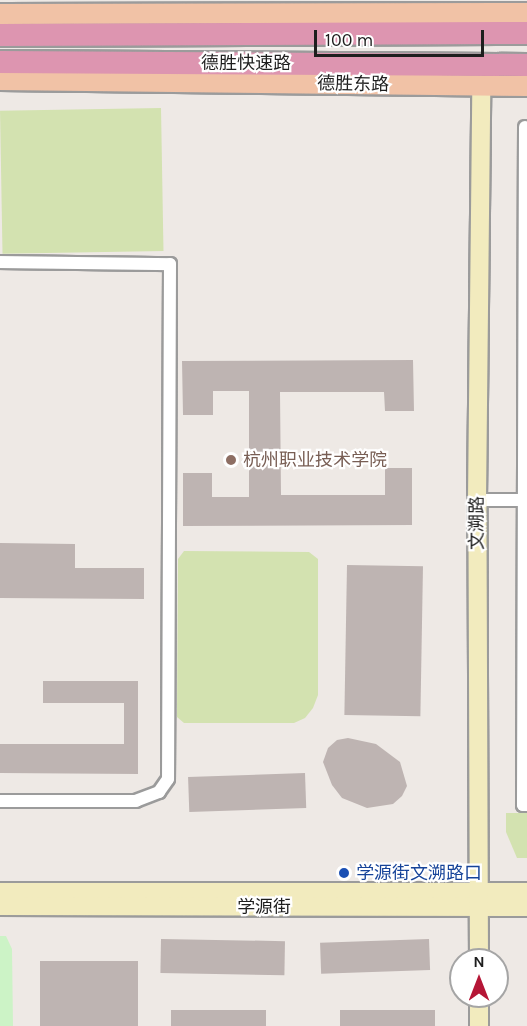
<!DOCTYPE html>
<html>
<head>
<meta charset="utf-8">
<style>
	body { margin:0 }
	#map { position:relative; width:527px; height:1026px; overflow:hidden; background:#eee9e5; font-family:Karla,"Noto Sans SC",sans-serif }
	div>[style] { position:absolute }
	.grass>* { inset:0; background:#d3e2b0; transform-origin:0 0 }
	.park>* { inset:0; background:#ccf3c6 }
	.building>* { inset:0; background:#beb4b2; transform-origin:0 0 }
	.roads { filter:drop-shadow(2px 0 #9b9b9b) drop-shadow(-2px 0 #9b9b9b) drop-shadow(0 2px #9b9b9b) drop-shadow(0 -2px #9b9b9b) }
	.street>* { height:12px; margin:-6px; padding:0 6px; transform-origin:6px; border-radius:6px; background:#fff }
	.secondary>* { height:18px; margin:-9px; padding:0 9px; transform-origin:9px; border-radius:9px; background:#f2ebbe }
	.primary>* { height:20px; margin:-10px; padding:0 10px; transform-origin:10px; border-radius:10px; background:#f1c2a6 }
	.highway>* { height:22px; margin:-11px; padding:0 11px; transform-origin:11px; border-radius:11px; background:#dd95b0 }
	.dots>* { width:16px; height:16px; translate:-50% -50%; box-sizing:border-box; border:3px solid #fff; border-radius:50% }
	span { translate:-50% -50%; white-space:nowrap; text-align:center; line-height:1.15; -webkit-text-stroke:4.5px #fff; paint-order:stroke }
	.street-label { font-size:18px; color:#1e1e1e }
	.education-label { font-size:18px; color:#785e54 }
	.left { translate:0 -50%; text-align:left }
	.transit-label { font-size:18px; color:#164399 }
	.north { position:absolute; left:449px; top:948px; width:60px; height:60px; box-sizing:border-box; background:#fff; border:2px solid #a5a5a5; border-radius:50%; rotate:0deg; font-size:16px; font-weight:700; line-height:24px; text-align:center; color:#1e1e1e }
	.north::after { content:''; display:block; margin:auto; width:21px; height:27px; background:#b51636; clip-path:polygon(50% 0,100% 100%,50% 72%,0 100%) }
	.scale { position:absolute; left:314px; top:30px; width:170px; height:27px; box-sizing:border-box; border:3px solid #1e1e1e; border-top:0; padding-left:8px; font-size:18px; line-height:21px; white-space:nowrap; color:#1e1e1e; -webkit-text-stroke:4px #fff; paint-order:stroke }
</style>
</head>
<body>
<div id="map">
	<div class="grass">
		<div style="left:161px;top:108px;width:143px;height:161px;rotate:89deg"></div>
		<div style="clip-path:polygon(184px 551px,309px 552px,318px 559px,318px 695px,313px 708px,305px 718px,294px 723px,184px 723px,177px 717px,178px 559px)"></div>
		<div style="clip-path:polygon(506px 813px,527px 813px,527px 858px,517px 858px,506px 832px)"></div>
	</div>
	<div class="park">
		<div style="clip-path:polygon(0 936px,6px 936px,12px 949px,13px 1026px,0 1026px)"></div>
	</div>
	<div class="building">
		<div style="clip-path:polygon(413px 360px,414px 411px,385px 411px,384px 392px,280px 392px,281px 495px,385px 495px,385px 468px,412px 468px,412px 525px,183px 526px,183px 473px,212px 473px,212px 497px,249px 497px,249px 391px,213px 391px,213px 415px,183px 415px,182px 361px)"></div>
		<div style="clip-path:polygon(0 543px,75px 544px,75px 568px,144px 568px,144px 599px,0 598px)"></div>
		<div style="left:347px;top:565px;width:76px;height:150px;rotate:1deg"></div>
		<div style="clip-path:polygon(43px 681px,138px 681px,138px 774px,0 773px,0 744px,124px 744px,124px 703px,43px 703px)"></div>
		<div style="clip-path:polygon(348px 738px,376px 744px,400px 762px,407px 786px,402px 796px,393px 804px,367px 808px,342px 798px,332px 785px,323px 762px,328px 748px,337px 740px)"></div>
		<div style="left:305px;top:773px;width:35px;height:117px;rotate:88deg"></div>
		<div style="left:161px;top:939px;width:124px;height:34px;rotate:1deg"></div>
		<div style="left:429px;top:939px;width:31px;height:109px;rotate:88deg"></div>
		<div style="left:40px;top:961px;width:98px;height:65px"></div>
		<div style="left:171px;top:1010px;width:95px;height:16px"></div>
		<div style="left:340px;top:1010px;width:95px;height:16px"></div>
	</div>
	<div class="roads">
		<div class="street">
			<div style="left:525px;top:127px;width:678px;rotate:90.17deg"></div>
			<div style="left:523px;top:805px;width:4px"></div>
			<div style="left:0;top:262px;width:170px;rotate:0.7deg"></div>
			<div style="left:170px;top:264px;width:515px;rotate:90.22deg"></div>
			<div style="left:168px;top:779px;width:16px;rotate:125deg"></div>
			<div style="left:159px;top:792px;width:25px;rotate:159deg"></div>
			<div style="left:136px;top:801px;width:136px;rotate:180deg"></div>
			<div style="left:477px;top:500px;width:50px"></div>
		</div>
		<div class="secondary">
			<div style="left:0;top:892px;width:527px"></div>
			<div style="left:0;top:906px;width:527px;rotate:0.11deg"></div>
			<div style="left:479px;top:960px;width:460px;rotate:-90.2deg"></div>
			<div style="left:477px;top:500px;width:414px;rotate:-89.4deg"></div>
			<div style="left:479px;top:996px;width:30px;rotate:90deg"></div>
		</div>
		<div class="primary">
			<div style="left:0;top:14px;width:527px;rotate:-0.11deg"></div>
			<div style="left:0;top:80px;width:527px;rotate:0.65deg"></div>
		</div>
		<div class="highway">
			<div style="left:0;top:35px;width:527px;rotate:-0.22deg"></div>
			<div style="left:0;top:62px;width:527px;rotate:0.33deg"></div>
		</div>
	</div>
	<div class="dots">
		<div style="left:231px;top:460px;background:#8d6e63"></div>
		<div style="left:344px;top:873px;background:#1a4fb4"></div>
	</div>
	<div class="street-label">
		<span style="left:246px;top:63px">德胜快速路</span>
		<span style="left:353px;top:84px;rotate:1deg">德胜东路</span>
		<span style="left:477px;top:523px;rotate:-90deg">文溯路</span>
		<span style="left:264px;top:907px">学源街</span>
	</div>
	<div class="education-label">
		<span class="left" style="left:243px;top:460px">杭州职业技术学院</span>
	</div>
	<div class="transit-label">
		<span class="left" style="left:356px;top:873px">学源街文溯路口</span>
	</div>
	<div class="north">N</div>
	<div class="scale">100 m</div>
</div>
</body>
</html>
